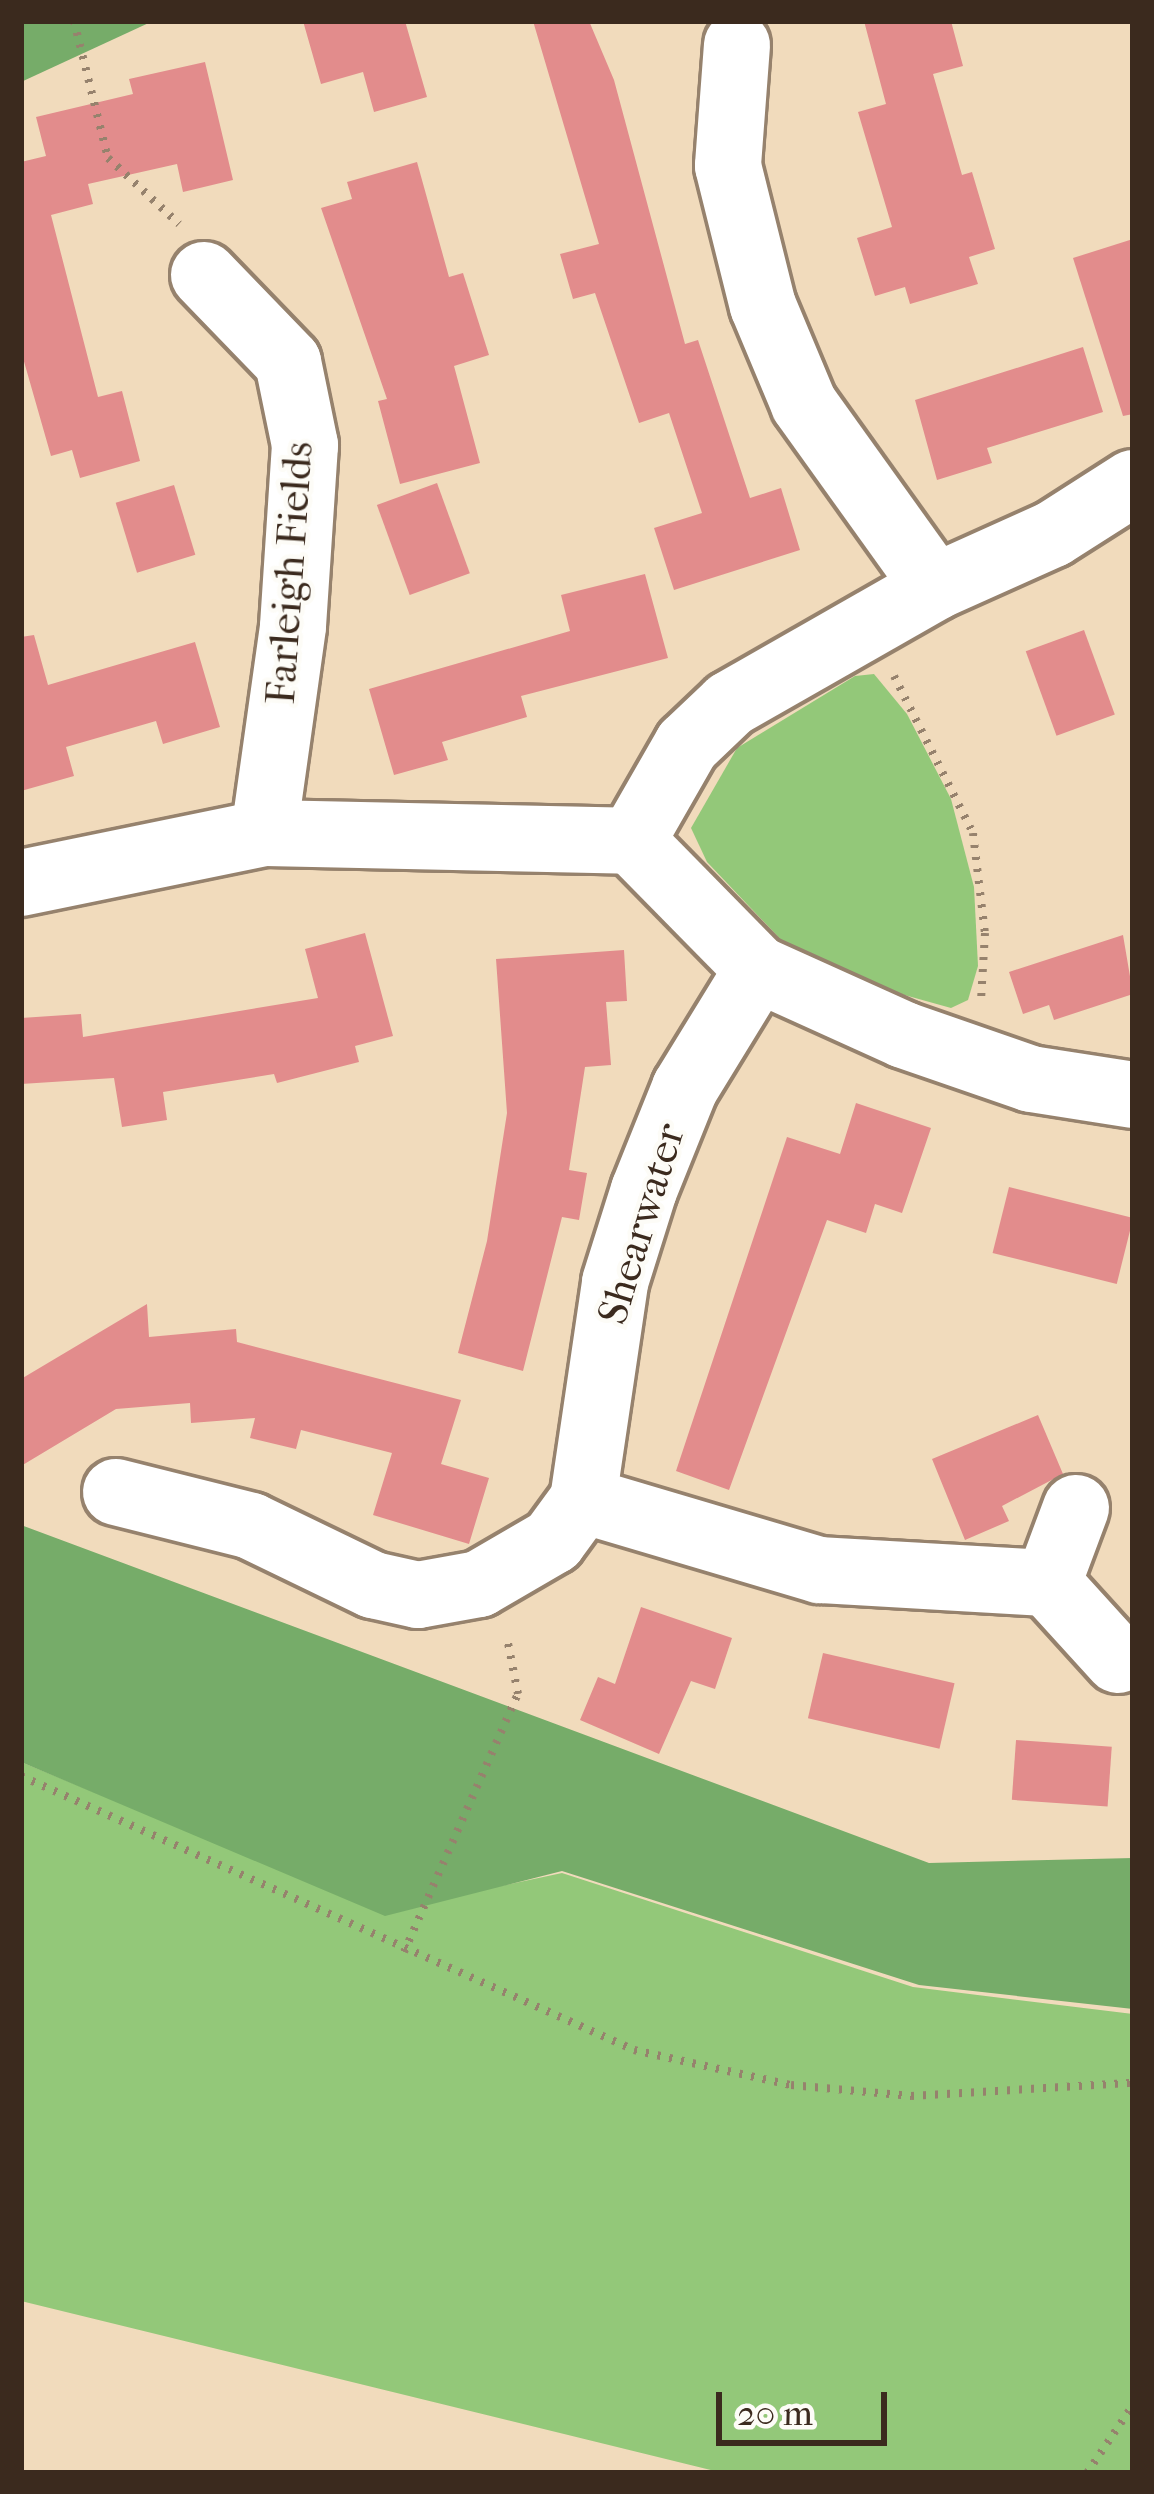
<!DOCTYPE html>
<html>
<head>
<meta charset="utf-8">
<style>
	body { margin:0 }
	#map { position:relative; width:1154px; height:2494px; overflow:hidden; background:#f1dbbc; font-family:"IM FELL French Canon",serif }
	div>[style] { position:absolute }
	.green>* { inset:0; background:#93c879 }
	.forest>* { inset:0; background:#76ac69 }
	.building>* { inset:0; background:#e28c8c; transform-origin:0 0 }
	.path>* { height:8px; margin-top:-4px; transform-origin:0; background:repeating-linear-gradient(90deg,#96826d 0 3px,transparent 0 12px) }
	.roads { filter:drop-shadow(3px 0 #96826d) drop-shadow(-3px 0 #96826d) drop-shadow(0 3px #96826d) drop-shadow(0 -3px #96826d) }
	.minor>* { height:66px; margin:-33px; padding:0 33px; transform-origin:33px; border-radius:33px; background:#fff }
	span { translate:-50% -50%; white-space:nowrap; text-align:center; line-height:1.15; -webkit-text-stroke:9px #fdfcf7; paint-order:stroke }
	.street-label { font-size:42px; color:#3b2a1e }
	.frame { position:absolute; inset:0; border:24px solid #3b2a1e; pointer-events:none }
	.scale { position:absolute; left:716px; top:2392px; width:171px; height:54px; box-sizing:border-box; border:6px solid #3b2a1e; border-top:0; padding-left:15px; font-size:36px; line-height:42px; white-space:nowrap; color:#3b2a1e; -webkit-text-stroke:9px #fdfcf7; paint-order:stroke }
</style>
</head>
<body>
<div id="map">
	<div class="green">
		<div style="clip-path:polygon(874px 674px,907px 714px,951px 799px,974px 887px,978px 966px,968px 1000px,951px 1008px,890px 991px,786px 945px,707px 862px,691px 828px,737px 748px,855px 676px)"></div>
		<div style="clip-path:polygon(21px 1762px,382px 1911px,562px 1873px,913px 1987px,1133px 2014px,1133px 2473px,723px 2473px,21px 2301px)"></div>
	</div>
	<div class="forest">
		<div style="clip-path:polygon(21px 21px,153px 21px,21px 82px)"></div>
		<div style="clip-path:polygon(21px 1525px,929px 1863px,1133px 1858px,1133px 2009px,919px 1985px,562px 1871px,385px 1916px,21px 1762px)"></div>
	</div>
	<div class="building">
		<div style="clip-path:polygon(303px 21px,405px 21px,427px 97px,374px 112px,363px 72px,321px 84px)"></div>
		<div style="clip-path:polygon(533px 21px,589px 21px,614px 80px,685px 344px,698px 340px,750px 498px,781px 488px,800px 550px,674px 590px,654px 528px,702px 513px,669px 413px,639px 423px,595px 293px,573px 299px,560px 254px,599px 244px)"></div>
		<div style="clip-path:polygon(864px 21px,951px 21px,963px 66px,933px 74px,962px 175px,972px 172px,995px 249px,969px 257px,978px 284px,910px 304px,905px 287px,875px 296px,857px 238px,892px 227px,858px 112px,886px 104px)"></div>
		<div style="clip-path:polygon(205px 62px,233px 180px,183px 192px,177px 164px,88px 184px,93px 204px,51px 215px,98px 397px,122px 391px,140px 461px,80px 478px,72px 450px,51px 456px,21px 351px,21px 162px,46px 156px,36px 117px,133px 94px,129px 79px)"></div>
		<div style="clip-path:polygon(417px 162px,449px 277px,463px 273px,489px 355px,454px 366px,480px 463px,400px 484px,378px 401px,387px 399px,321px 208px,352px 199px,347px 182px)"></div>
		<div style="clip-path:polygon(1133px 239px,1133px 414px,1123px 416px,1073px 258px)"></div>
		<div style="clip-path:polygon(1083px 347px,1103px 412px,987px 448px,992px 463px,937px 480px,915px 400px)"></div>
		<div style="left:437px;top:483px;width:96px;height:64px;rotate:70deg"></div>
		<div style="left:174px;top:485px;width:73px;height:61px;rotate:73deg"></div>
		<div style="clip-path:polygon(645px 574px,668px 658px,521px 696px,527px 717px,442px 742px,448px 760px,394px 775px,369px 689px,570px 631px,561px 595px)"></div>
		<div style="left:1084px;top:630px;width:90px;height:62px;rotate:70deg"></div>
		<div style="clip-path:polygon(34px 635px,48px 685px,195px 642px,220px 727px,163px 744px,156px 721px,66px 747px,74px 776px,21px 791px,21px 637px)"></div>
		<div style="clip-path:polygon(365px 933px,393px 1036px,355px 1046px,359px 1062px,277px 1083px,274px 1074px,163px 1092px,167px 1120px,122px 1127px,114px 1078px,21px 1084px,21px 1018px,81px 1014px,83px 1037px,318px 998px,305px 949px)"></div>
		<div style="clip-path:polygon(1123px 935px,1133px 994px,1054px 1020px,1049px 1005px,1023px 1014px,1009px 972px)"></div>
		<div style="clip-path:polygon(624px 950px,627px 1001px,606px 1002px,611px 1065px,585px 1067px,569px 1170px,587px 1173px,579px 1220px,562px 1217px,523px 1371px,458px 1353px,487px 1241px,507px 1113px,496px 959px)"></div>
		<div style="clip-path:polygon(856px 1103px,931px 1128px,902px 1213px,875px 1204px,866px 1233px,827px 1220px,729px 1490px,676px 1471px,787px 1137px,840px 1154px)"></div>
		<div style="left:1009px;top:1187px;width:128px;height:68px;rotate:14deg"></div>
		<div style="clip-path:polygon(147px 1304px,149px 1337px,236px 1329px,237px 1342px,461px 1400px,441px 1464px,489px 1478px,469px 1544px,373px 1515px,392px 1453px,301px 1430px,296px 1449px,250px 1438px,255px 1418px,191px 1423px,190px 1403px,116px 1409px,21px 1466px,21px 1379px)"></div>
		<div style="clip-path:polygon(1038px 1415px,1063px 1474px,1002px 1506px,1009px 1521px,965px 1540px,932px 1459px)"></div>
		<div style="clip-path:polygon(641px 1607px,732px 1638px,715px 1689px,691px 1681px,659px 1754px,580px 1720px,598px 1677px,615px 1684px)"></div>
		<div style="left:823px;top:1653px;width:135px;height:67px;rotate:13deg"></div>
		<div style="left:1016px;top:1740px;width:96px;height:60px;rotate:4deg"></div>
	</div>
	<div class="path">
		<div style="left:74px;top:21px;width:141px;rotate:76.1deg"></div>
		<div style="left:108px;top:158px;width:97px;rotate:42.9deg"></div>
		<div style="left:894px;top:676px;width:176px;rotate:63.3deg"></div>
		<div style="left:973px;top:833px;width:101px;rotate:83.2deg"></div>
		<div style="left:985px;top:933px;width:68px;rotate:93.4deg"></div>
		<div style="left:21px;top:1776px;width:671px;rotate:24.08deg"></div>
		<div style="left:634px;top:2050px;width:161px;rotate:12.6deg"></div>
		<div style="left:791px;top:2085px;width:121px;rotate:5.2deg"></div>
		<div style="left:911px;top:2096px;width:222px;rotate:-3.4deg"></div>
		<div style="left:404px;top:1952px;width:282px;rotate:-66.2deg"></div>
		<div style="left:518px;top:1694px;width:57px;rotate:-101.1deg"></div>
		<div style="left:1087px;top:2473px;width:82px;rotate:-55.9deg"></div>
	</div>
	<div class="roads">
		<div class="minor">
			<div style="left:737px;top:45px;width:121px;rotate:94.3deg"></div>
			<div style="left:728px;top:166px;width:144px;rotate:76deg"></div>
			<div style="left:763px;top:306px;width:106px;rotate:67.3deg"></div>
			<div style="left:804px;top:404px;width:225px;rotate:54.4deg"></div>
			<div style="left:204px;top:275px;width:121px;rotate:46deg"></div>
			<div style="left:288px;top:362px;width:85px;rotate:78.4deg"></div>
			<div style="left:305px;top:445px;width:182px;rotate:93.8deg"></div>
			<div style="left:293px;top:627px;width:208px;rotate:98deg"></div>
			<div style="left:632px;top:841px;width:111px;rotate:-60.2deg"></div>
			<div style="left:687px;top:745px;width:59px;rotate:-43.6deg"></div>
			<div style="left:730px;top:704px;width:236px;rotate:-29.7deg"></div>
			<div style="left:935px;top:587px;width:129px;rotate:-24.2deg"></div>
			<div style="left:1053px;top:534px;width:95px;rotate:-32.5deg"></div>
			<div style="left:21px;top:883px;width:248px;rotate:-11.6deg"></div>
			<div style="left:264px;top:833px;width:368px;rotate:1.2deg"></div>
			<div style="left:632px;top:841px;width:180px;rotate:45.5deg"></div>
			<div style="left:758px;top:969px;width:160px;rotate:24.3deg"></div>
			<div style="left:904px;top:1035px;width:134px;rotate:19.1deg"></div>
			<div style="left:1031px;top:1079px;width:103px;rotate:8.9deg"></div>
			<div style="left:116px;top:1492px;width:139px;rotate:14.1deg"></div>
			<div style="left:251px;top:1526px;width:136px;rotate:25.8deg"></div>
			<div style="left:373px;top:1585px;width:46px;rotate:12.5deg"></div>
			<div style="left:418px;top:1595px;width:62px;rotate:-10.2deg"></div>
			<div style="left:479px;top:1584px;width:86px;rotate:-30.2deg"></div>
			<div style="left:553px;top:1541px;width:51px;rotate:-53.8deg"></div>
			<div style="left:583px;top:1500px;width:220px;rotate:-81.6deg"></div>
			<div style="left:615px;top:1282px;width:96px;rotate:-72.5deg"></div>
			<div style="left:644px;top:1190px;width:110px;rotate:-68.1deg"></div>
			<div style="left:685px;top:1088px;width:140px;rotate:-58.5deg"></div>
			<div style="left:583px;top:1500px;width:247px;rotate:16.5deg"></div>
			<div style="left:820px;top:1570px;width:228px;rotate:3.3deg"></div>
			<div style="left:1076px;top:1508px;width:80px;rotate:110.5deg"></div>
			<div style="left:1048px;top:1583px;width:104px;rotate:47.7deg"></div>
		</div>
	</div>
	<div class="street-label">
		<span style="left:290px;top:573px;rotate:-86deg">Farleigh Fields</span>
		<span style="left:642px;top:1224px;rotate:-73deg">Shearwater</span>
	</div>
	<div class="frame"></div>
	<div class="scale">20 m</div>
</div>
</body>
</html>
